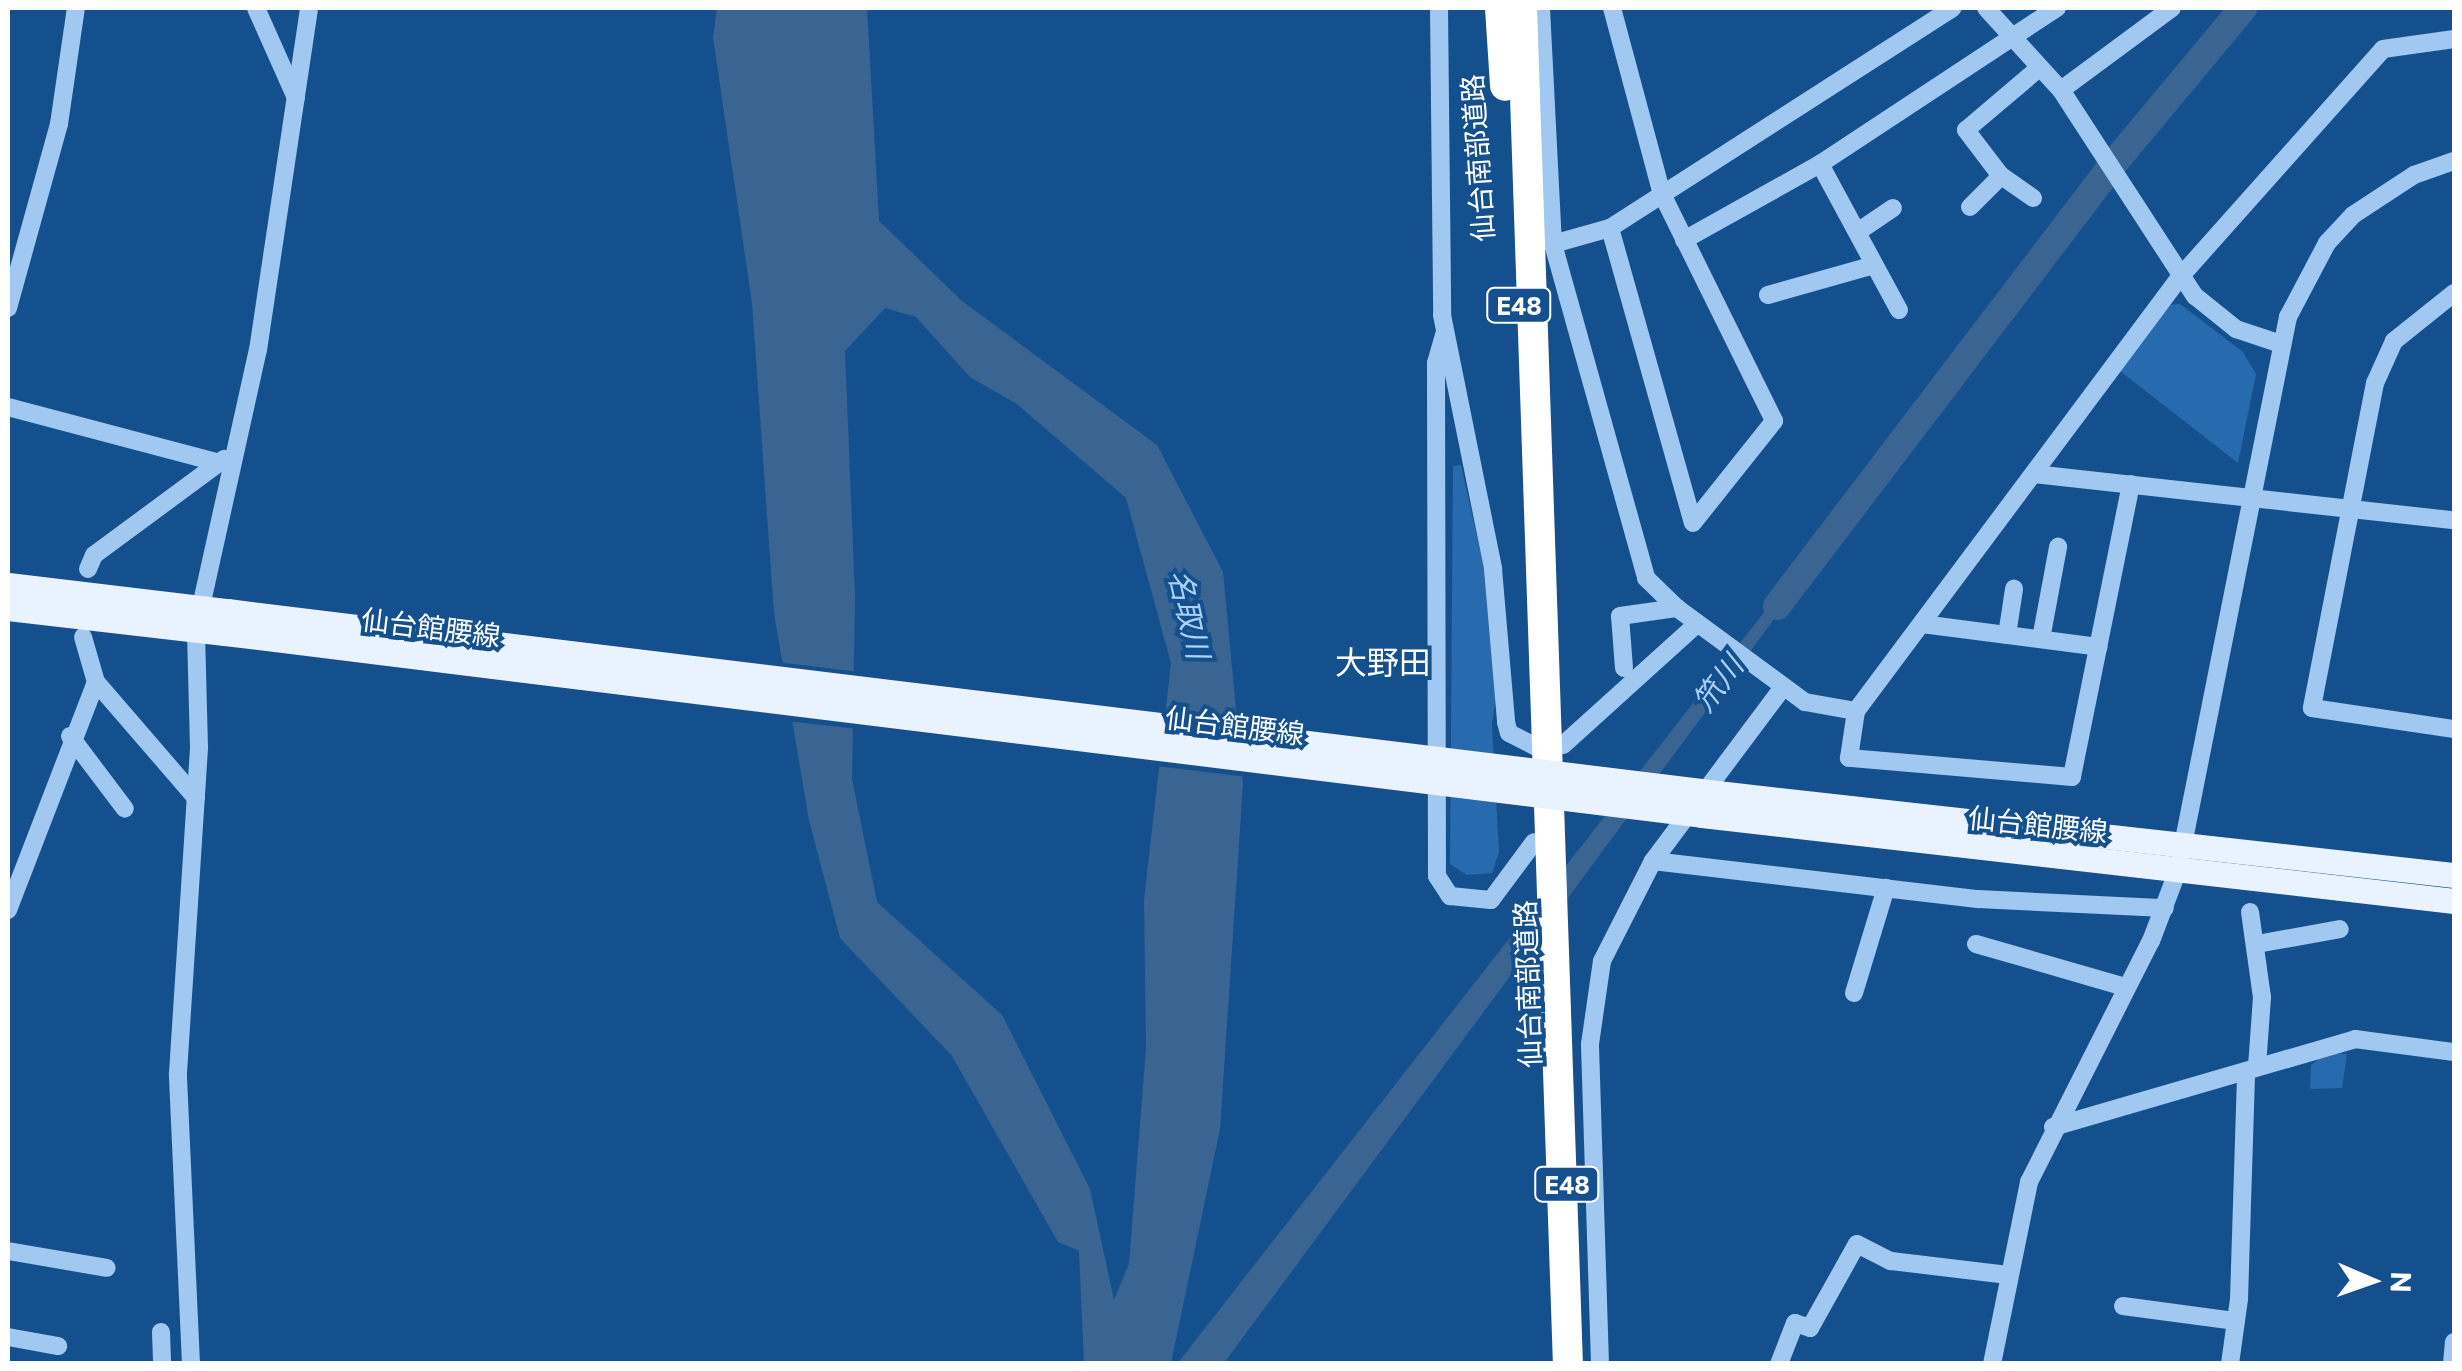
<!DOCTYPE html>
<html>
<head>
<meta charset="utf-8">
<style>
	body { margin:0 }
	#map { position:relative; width:2462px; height:1371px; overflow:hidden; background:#15508e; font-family:Commissioner,"Noto Sans JP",sans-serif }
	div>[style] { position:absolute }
	.green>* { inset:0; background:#276aad }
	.water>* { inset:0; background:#3a6592 }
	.pier>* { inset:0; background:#15508e }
	.river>* { height:28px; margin:-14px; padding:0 14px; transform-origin:14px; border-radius:14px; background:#3a6592 }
	.minor>* { height:18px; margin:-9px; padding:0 9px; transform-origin:9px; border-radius:9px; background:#a0c8f0 }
	.major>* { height:25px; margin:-12.5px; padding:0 12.5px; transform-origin:12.5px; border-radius:12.5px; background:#e9f3ff }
	.highway>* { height:30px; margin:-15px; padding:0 15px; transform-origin:15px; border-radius:15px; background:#fff }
	.major-bridge>* { height:25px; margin:-12.5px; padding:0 12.5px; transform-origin:12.5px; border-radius:12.5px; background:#e9f3ff }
	span { translate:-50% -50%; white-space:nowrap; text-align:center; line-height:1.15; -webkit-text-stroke:8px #15508e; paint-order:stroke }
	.shield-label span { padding:2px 8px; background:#15508e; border:2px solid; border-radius:8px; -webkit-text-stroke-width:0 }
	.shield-label { font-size:25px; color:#fff; font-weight:700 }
	.street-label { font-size:28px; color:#fff }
	.water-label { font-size:30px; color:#acd2f7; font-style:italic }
	.quarter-label { font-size:32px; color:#fff }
	.frame { position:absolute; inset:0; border:10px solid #fff; pointer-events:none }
	.north { position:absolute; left:2322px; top:1231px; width:100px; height:100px; -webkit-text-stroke:8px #15508e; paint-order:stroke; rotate:92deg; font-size:28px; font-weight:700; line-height:40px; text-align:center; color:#fff }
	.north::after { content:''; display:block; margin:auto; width:35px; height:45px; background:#fff; clip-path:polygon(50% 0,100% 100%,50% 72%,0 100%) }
</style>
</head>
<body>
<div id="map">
	<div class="green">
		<div style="clip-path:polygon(2180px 304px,2243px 352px,2256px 374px,2238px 463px,2120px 371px,2169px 305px)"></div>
		<div style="clip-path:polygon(1461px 465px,1486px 577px,1498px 685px,1492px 724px,1499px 852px,1492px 873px,1467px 875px,1450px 864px,1453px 466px)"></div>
		<div style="clip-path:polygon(2326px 1053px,2347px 1054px,2342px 1088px,2310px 1089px,2311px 1065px)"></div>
	</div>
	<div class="water">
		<div style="clip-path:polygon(evenodd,717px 8px,867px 8px,879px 221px,962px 301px,1157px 445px,1223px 572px,1243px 784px,1220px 1129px,1171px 1363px,1084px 1363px,1079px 1251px,1058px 1242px,952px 1056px,840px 938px,809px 820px,774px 613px,752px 303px,713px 37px,717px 8px,885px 308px,916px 317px,970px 377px,1017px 404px,1126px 498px,1171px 663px,1144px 900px,1146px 1048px,1129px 1264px,1114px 1300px,1090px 1189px,1002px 1015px,877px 902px,852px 779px,855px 597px,845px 351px,885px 308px)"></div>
		<div style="clip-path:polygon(1794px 574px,1803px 580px,1224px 1363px,1177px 1364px)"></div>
	</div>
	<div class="pier">
		<div style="clip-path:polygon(777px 662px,859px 672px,858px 729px,787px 721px)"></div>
		<div style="clip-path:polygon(1162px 708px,1242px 718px,1247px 777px,1156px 766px)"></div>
	</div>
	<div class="river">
		<div style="left:1777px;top:606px;width:557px;rotate:-52.74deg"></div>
		<div style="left:2114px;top:163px;width:202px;rotate:-50.2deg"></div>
	</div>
	<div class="minor">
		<div style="left:256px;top:8px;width:98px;rotate:66deg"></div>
		<div style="left:1439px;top:8px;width:307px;rotate:89.4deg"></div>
		<div style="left:1442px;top:315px;width:259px;rotate:78.6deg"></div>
		<div style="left:1493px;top:569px;width:154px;rotate:85.1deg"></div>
		<div style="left:1506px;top:722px;width:11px;rotate:75deg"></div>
		<div style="left:1509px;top:733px;width:30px;rotate:27deg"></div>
		<div style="left:1541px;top:8px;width:236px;rotate:87.1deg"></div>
		<div style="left:1553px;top:244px;width:347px;rotate:74.4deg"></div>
		<div style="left:1646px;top:578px;width:43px;rotate:44.1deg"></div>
		<div style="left:1677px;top:608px;width:159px;rotate:36.3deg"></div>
		<div style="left:1805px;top:702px;width:52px;rotate:10deg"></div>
		<div style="left:1612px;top:8px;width:193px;rotate:75deg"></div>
		<div style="left:1662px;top:194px;width:253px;rotate:63.7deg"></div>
		<div style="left:1774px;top:421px;width:130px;rotate:128.5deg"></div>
		<div style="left:1986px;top:8px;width:111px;rotate:47.6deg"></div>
		<div style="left:2061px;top:90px;width:246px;rotate:57deg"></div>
		<div style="left:2195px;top:296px;width:53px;rotate:38.8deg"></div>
		<div style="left:2236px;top:329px;width:47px;rotate:18.4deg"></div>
		<div style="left:2061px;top:90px;width:138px;rotate:-36.5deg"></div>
		<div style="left:1820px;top:164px;width:166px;rotate:61.6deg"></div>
		<div style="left:2033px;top:198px;width:39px;rotate:-145deg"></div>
		<div style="left:2001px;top:176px;width:58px;rotate:-127.3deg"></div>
		<div style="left:1966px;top:130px;width:94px;rotate:-40.3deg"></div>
		<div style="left:1970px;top:207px;width:44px;rotate:-45deg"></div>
		<div style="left:1610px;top:228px;width:306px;rotate:74.3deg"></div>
		<div style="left:1859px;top:231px;width:41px;rotate:-34.1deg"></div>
		<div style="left:1684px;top:240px;width:156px;rotate:-29.2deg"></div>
		<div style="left:1820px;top:164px;width:284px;rotate:-33.4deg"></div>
		<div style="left:1553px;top:244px;width:59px;rotate:-15.7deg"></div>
		<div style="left:1610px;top:228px;width:407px;rotate:-32.7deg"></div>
		<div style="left:2454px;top:293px;width:77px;rotate:141.3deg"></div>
		<div style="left:2394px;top:341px;width:46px;rotate:114.3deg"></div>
		<div style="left:2375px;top:383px;width:331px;rotate:101deg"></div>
		<div style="left:2312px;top:708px;width:144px;rotate:8.4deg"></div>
		<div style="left:1768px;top:295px;width:110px;rotate:-15.8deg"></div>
		<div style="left:8px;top:308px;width:191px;rotate:-74.5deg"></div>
		<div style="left:59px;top:124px;width:117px;rotate:-81.7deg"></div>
		<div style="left:1444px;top:335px;width:29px;rotate:106deg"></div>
		<div style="left:1436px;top:363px;width:513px;rotate:89.89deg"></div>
		<div style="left:1437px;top:876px;width:24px;rotate:57deg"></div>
		<div style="left:1450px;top:896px;width:41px;rotate:5.6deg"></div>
		<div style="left:1491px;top:900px;width:72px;rotate:-53.4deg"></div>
		<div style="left:8px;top:407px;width:219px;rotate:14.8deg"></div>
		<div style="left:2034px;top:474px;width:423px;rotate:6.3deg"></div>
		<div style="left:2131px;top:484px;width:299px;rotate:101.4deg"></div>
		<div style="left:2072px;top:777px;width:224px;rotate:-175.1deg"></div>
		<div style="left:1849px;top:758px;width:48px;rotate:-81.5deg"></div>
		<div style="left:1856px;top:711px;width:542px;rotate:-53.26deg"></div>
		<div style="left:2180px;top:277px;width:305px;rotate:-48.3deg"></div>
		<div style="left:2383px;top:49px;width:72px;rotate:-8deg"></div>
		<div style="left:88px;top:569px;width:15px;rotate:-67deg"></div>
		<div style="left:94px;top:555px;width:162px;rotate:-36.4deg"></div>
		<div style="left:1922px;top:624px;width:178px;rotate:7.4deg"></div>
		<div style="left:2007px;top:635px;width:47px;rotate:-81.3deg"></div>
		<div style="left:83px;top:637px;width:47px;rotate:73.9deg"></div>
		<div style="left:96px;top:682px;width:153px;rotate:49.2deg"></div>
		<div style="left:2041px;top:639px;width:94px;rotate:-79.5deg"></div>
		<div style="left:1624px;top:668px;width:52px;rotate:-94.4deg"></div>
		<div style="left:1620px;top:616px;width:58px;rotate:-8deg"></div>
		<div style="left:70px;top:736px;width:91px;rotate:53deg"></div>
		<div style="left:1563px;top:745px;width:181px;rotate:-42.1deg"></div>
		<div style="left:1653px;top:861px;width:327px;rotate:6.7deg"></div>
		<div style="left:1978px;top:899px;width:187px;rotate:2.8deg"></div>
		<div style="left:8px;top:910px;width:244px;rotate:-68.9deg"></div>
		<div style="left:2250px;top:912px;width:86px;rotate:82deg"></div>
		<div style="left:2262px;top:997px;width:70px;rotate:94.1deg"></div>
		<div style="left:1976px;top:944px;width:155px;rotate:16.1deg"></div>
		<div style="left:2257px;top:944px;width:84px;rotate:-10.2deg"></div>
		<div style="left:1854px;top:993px;width:110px;rotate:-73.1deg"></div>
		<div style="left:2053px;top:1127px;width:315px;rotate:-16.2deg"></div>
		<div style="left:2355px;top:1039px;width:100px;rotate:7.5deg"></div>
		<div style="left:8px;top:1251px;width:100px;rotate:9.7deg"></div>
		<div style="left:2123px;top:1306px;width:114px;rotate:7.6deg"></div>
		<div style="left:161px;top:1332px;width:32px;rotate:88deg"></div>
		<div style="left:8px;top:1337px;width:51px;rotate:10.2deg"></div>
		<div style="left:191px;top:1364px;width:291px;rotate:-92.6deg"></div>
		<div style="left:178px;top:1073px;width:327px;rotate:-86.3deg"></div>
		<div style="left:199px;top:747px;width:118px;rotate:-91.5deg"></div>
		<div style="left:196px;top:629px;width:286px;rotate:-77.5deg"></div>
		<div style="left:258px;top:350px;width:346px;rotate:-81.5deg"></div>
		<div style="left:1600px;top:1364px;width:320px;rotate:-91.8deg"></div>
		<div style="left:1590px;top:1044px;width:84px;rotate:-81.8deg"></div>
		<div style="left:1602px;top:961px;width:112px;rotate:-63deg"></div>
		<div style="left:1653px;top:861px;width:217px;rotate:-53.2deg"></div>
		<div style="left:1779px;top:1364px;width:44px;rotate:-68.7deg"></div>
		<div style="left:1795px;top:1323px;width:16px;rotate:18deg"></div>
		<div style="left:1810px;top:1328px;width:96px;rotate:-60.8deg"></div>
		<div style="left:1857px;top:1244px;width:38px;rotate:27deg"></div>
		<div style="left:1891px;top:1261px;width:118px;rotate:6.8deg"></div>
		<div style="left:1992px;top:1364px;width:186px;rotate:-78.5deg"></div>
		<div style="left:2029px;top:1182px;width:270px;rotate:-63.2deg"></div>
		<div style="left:2151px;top:941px;width:76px;rotate:-69.2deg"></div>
		<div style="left:2178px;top:870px;width:564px;rotate:-78.75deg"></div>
		<div style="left:2288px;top:317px;width:84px;rotate:-62.2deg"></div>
		<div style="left:2327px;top:243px;width:38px;rotate:-47deg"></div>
		<div style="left:2353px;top:215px;width:73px;rotate:-33.3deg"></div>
		<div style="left:2414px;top:175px;width:42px;rotate:-19.3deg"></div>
		<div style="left:2230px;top:1364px;width:66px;rotate:-82.1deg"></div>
		<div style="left:2239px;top:1299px;width:228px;rotate:-88.2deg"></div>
		<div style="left:2452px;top:1364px;width:22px;rotate:-85deg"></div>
	</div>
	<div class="major">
		<div style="left:8px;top:585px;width:221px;rotate:6.8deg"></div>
		<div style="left:8px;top:608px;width:218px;rotate:6.6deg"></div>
		<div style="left:1717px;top:793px;width:742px;rotate:6.35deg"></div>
		<div style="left:1702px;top:815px;width:757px;rotate:6.52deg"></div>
	</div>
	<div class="highway">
		<div style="left:1500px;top:8px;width:78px;rotate:86.3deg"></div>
		<div style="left:1522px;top:8px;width:1357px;rotate:88.06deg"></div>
	</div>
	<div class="major-bridge">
		<div style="left:227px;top:611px;width:1501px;rotate:6.96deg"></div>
		<div style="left:225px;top:633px;width:1488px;rotate:7.02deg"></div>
	</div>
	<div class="shield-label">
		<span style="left:1519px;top:305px">E48</span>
		<span style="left:1567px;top:1184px">E48</span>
	</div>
	<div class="street-label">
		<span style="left:1477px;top:158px;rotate:-94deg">仙台南部道路</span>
		<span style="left:431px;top:627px;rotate:7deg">仙台館腰線</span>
		<span style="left:1235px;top:725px;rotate:7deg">仙台館腰線</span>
		<span style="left:2038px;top:824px;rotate:6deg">仙台館腰線</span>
		<span style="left:1527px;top:984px;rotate:-92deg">仙台南部道路</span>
	</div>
	<div class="water-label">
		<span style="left:1190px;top:614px;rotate:77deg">名取川</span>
		<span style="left:1717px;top:683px;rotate:-53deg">笊川</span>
	</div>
	<div class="quarter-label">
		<span style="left:1383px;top:661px">大野田</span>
	</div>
	<div class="frame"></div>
	<div class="north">N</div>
</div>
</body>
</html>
